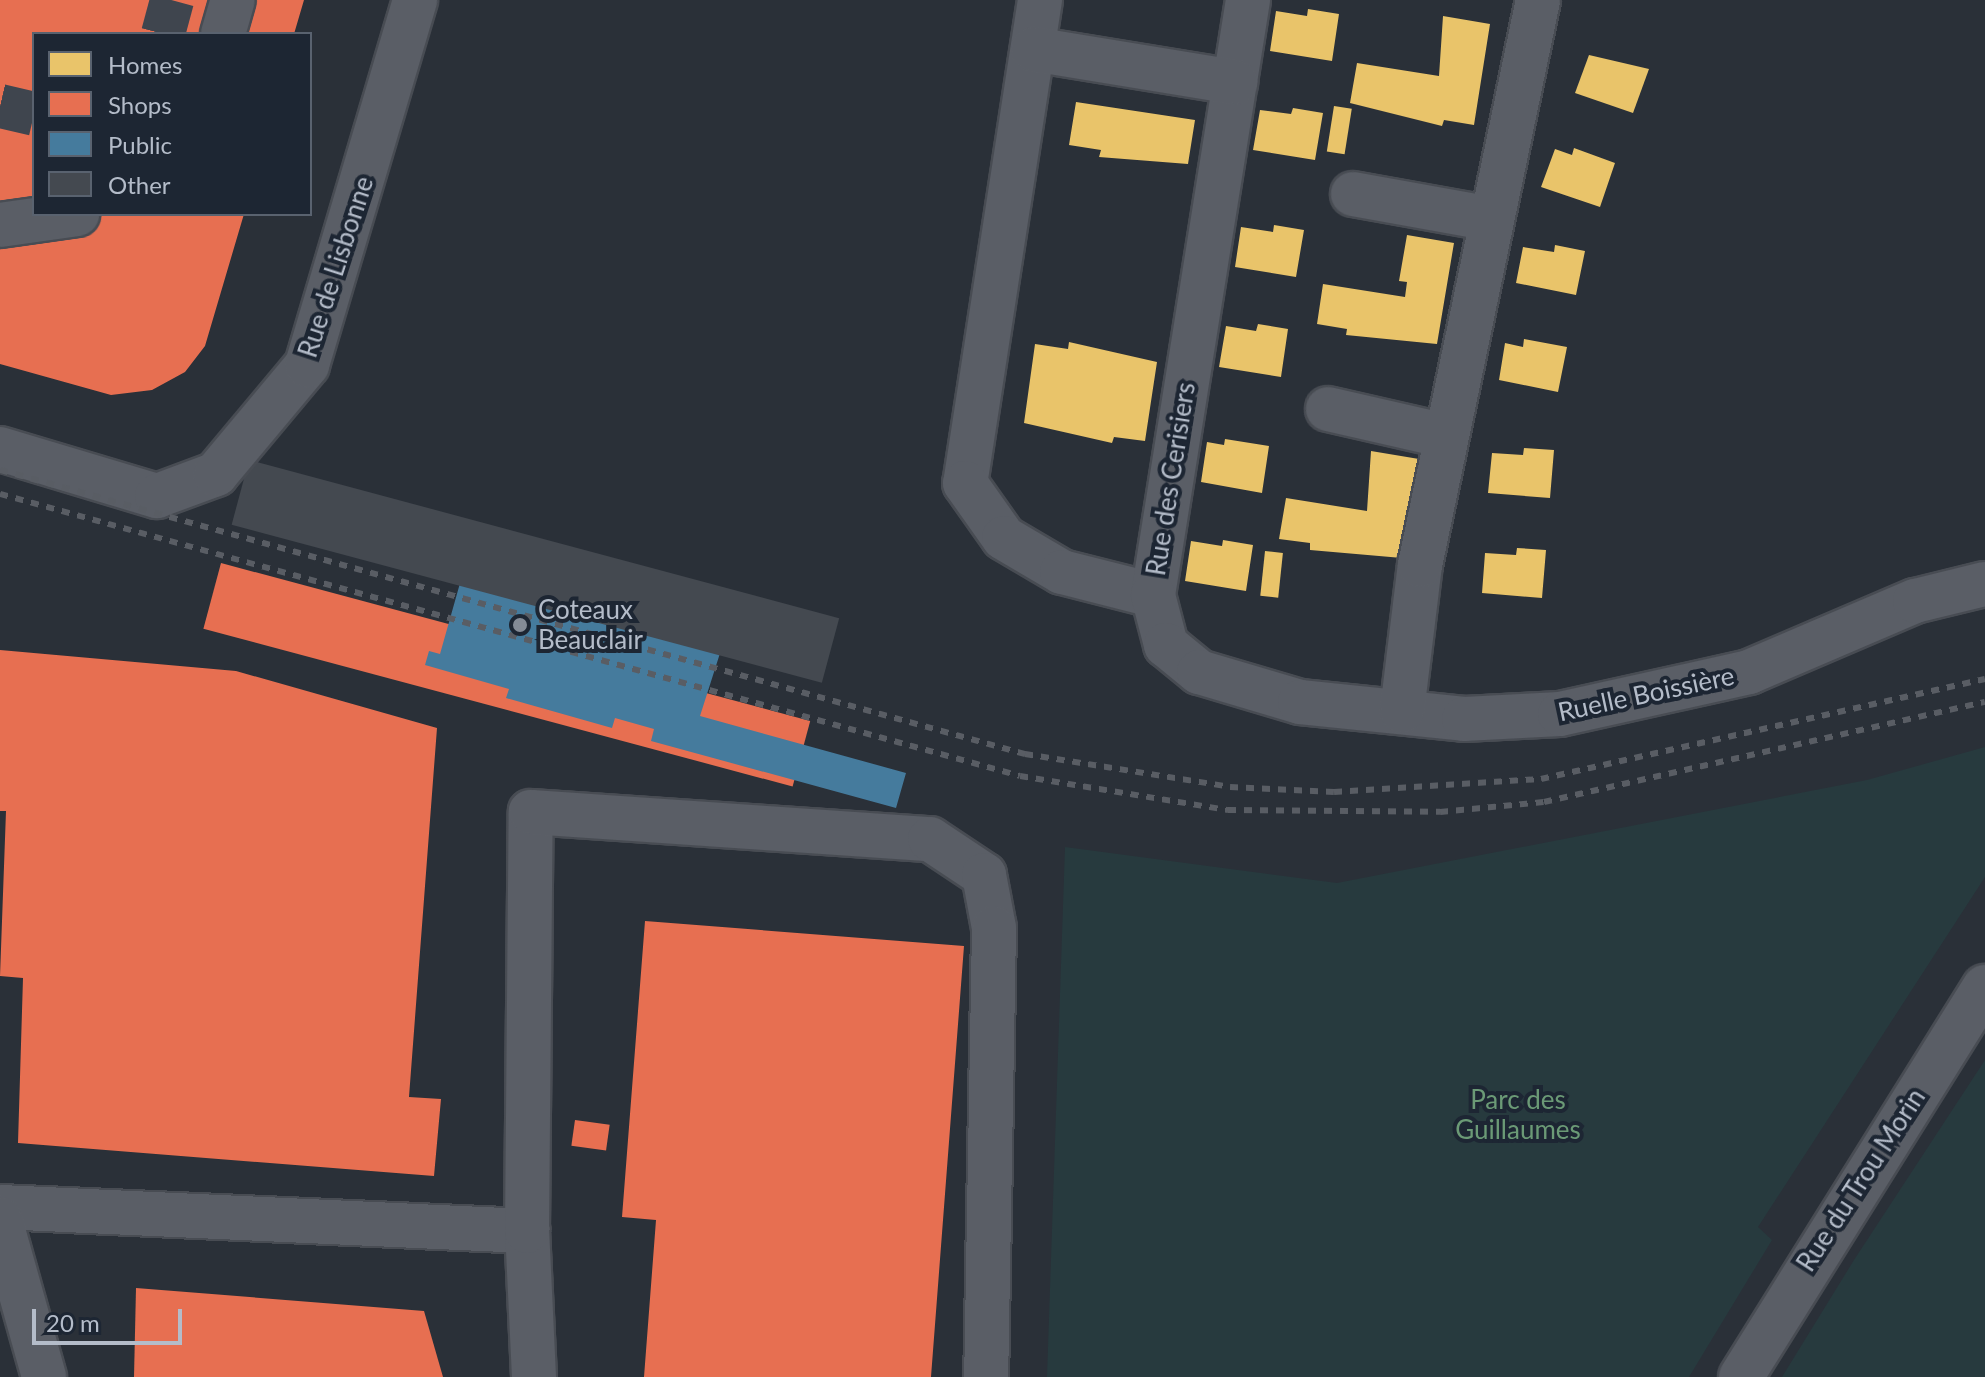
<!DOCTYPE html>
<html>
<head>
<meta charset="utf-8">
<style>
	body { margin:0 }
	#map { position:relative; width:1985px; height:1377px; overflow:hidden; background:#2a3038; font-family:Lato,sans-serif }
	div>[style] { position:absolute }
	.green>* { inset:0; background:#273a3e }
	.homes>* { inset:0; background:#e9c46a; transform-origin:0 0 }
	.shops>* { inset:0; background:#e76f51; transform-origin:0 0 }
	.public>* { inset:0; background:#457b9d }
	.building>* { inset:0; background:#444950; transform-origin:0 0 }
	.minor-tunnel>* { height:44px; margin-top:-22px; transform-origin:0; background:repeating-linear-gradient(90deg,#3f454e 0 44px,transparent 0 66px) }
	.roads { filter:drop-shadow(2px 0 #484c53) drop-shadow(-2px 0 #484c53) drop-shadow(0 2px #484c53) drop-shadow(0 -2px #484c53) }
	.minor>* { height:44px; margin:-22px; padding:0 22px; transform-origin:22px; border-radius:22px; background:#5a5e66 }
	.rail>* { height:6px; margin-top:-3px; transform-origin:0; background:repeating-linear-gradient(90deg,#595d64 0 8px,transparent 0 16px) }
	.dots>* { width:22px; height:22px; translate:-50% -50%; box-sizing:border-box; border:4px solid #1d2633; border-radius:50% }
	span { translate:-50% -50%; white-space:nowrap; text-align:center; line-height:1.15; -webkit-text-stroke:8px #1d2633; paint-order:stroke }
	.street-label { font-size:26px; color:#b4bcc9 }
	.poi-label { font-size:26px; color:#b4bcc9 }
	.left { translate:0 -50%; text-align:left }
	.park-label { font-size:26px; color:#6b9a76 }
	.legend { position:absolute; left:32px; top:32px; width:280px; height:184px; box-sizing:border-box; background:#1d2633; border:2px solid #59626f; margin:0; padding:10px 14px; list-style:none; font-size:24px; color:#b4bcc9 }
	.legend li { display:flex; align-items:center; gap:16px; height:40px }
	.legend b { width:40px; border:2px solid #59626f }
	.scale { position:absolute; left:32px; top:1309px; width:150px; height:36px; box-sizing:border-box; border:4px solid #b4bcc9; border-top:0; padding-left:10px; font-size:24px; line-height:28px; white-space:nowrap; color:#b4bcc9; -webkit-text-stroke:6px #1d2633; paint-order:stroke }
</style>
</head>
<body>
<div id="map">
	<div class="green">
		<div style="clip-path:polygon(1985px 747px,1985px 877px,1758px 1227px,1772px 1240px,1689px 1377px,1047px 1377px,1065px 847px,1337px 883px,1867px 780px)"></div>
		<div style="clip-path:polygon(1985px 1060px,1985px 1377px,1782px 1377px,1854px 1260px)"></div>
	</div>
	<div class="homes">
		<div style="clip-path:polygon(1308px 9px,1339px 14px,1332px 61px,1270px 51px,1276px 11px,1307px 16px)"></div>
		<div style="clip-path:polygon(1443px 16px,1490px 24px,1474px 125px,1444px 120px,1442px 126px,1350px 103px,1357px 63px,1439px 76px)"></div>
		<div style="clip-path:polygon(1589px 55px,1649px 69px,1633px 113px,1575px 93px)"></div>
		<div style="clip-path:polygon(1076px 102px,1195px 120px,1188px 164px,1099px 157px,1101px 150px,1069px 145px)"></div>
		<div style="left:1334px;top:106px;width:18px;height:46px;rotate:9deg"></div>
		<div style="clip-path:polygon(1293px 108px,1323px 113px,1315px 160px,1253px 150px,1260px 110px,1291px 114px)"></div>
		<div style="clip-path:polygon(1574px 148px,1615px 163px,1600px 207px,1541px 187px,1555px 149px,1572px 155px)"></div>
		<div style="clip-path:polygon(1274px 225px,1304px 230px,1296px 277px,1235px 267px,1241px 227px,1273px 232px)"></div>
		<div style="clip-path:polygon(1407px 235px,1454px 243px,1437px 344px,1346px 335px,1347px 329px,1317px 324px,1323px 284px,1405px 297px,1407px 282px,1399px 281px)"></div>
		<div style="clip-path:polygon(1555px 245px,1585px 251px,1576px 295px,1516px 283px,1523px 247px,1554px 252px)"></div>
		<div style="clip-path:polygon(1258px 324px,1288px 329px,1281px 377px,1219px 367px,1226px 326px,1256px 331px)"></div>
		<div style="clip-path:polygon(1524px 339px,1567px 347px,1558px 392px,1499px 380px,1505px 343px,1523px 347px)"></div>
		<div style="clip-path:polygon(1069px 342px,1157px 362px,1145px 441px,1114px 437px,1112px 443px,1024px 423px,1035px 344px,1068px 349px)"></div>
		<div style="clip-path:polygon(1225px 439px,1269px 446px,1262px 493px,1201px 482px,1207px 442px,1224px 445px)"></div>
		<div style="clip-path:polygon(1524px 448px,1554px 450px,1550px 498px,1488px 493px,1492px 453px,1523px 455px)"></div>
		<div style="clip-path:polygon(1371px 451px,1419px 459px,1402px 558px,1310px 550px,1310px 543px,1279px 539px,1286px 498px,1367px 511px)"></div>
		<div style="clip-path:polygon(1223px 540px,1253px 545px,1246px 591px,1185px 581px,1191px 541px,1222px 546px)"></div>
		<div style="clip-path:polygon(1517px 548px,1546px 550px,1542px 598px,1482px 593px,1485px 553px,1516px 555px)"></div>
		<div style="left:1265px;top:551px;width:18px;height:45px;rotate:6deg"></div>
	</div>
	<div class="shops">
		<div style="clip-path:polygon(0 0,304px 0,294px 34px,34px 34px,34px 214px,244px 214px,205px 346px,185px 372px,152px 390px,111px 395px,0 364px)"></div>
		<div style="left:221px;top:563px;width:610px;height:68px;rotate:15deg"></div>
		<div style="clip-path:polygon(0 650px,236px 671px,437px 728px,409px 1097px,441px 1099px,434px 1176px,18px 1143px,23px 978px,0 976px,6px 811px,0 811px)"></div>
		<div style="clip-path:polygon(645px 921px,964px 946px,931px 1377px,644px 1377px,656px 1220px,622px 1217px)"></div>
		<div style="left:575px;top:1120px;width:35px;height:26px;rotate:8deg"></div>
		<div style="clip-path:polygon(136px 1288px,424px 1311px,443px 1377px,134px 1377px)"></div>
	</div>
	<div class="public">
		<div style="clip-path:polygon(456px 550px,538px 573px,541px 563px,649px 593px,646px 602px,729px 625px,700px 716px,906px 773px,896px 808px,651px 741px,654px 729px,615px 718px,612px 728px,506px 698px,509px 689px,425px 665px,429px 651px,440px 654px,464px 569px,452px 566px)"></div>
	</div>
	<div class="building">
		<div style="left:249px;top:460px;width:611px;height:67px;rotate:15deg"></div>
	</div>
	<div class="minor-tunnel">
		<div style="left:163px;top:34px;width:35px;rotate:-75deg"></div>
		<div style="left:0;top:106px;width:35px;rotate:13deg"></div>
	</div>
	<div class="roads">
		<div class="minor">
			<div style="left:1040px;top:0;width:489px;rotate:98.8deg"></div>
			<div style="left:965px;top:483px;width:67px;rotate:54.7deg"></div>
			<div style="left:1004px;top:538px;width:67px;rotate:30.4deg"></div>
			<div style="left:1062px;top:572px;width:94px;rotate:14.2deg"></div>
			<div style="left:1248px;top:0;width:603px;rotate:99.07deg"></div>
			<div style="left:1153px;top:595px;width:52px;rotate:75.4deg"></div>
			<div style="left:1166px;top:645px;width:43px;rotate:39.3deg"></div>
			<div style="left:1199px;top:672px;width:105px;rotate:16.5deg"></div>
			<div style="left:1300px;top:702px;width:165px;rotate:5.9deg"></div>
			<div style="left:1464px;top:719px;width:96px;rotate:-3deg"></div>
			<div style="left:1560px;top:714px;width:194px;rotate:-12.5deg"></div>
			<div style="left:1749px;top:672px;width:181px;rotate:-23.2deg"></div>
			<div style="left:1915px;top:601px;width:72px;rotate:-13.7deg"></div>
			<div style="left:223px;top:34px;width:35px;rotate:-74deg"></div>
			<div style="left:1033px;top:49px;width:205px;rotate:9.3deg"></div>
			<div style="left:1353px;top:194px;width:141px;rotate:10.2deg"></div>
			<div style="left:0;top:225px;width:78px;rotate:-8.1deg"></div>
			<div style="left:1328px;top:409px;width:121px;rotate:12.9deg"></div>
			<div style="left:0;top:449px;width:164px;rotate:16.7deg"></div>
			<div style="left:157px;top:496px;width:63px;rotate:-20.4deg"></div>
			<div style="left:216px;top:474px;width:142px;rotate:-50.1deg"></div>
			<div style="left:307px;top:365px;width:381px;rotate:-73.5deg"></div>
			<div style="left:1402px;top:711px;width:147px;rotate:-83deg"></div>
			<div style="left:1420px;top:565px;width:577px;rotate:-78.2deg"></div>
			<div style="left:0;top:1207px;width:528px;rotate:2.61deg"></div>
			<div style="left:0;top:1219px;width:164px;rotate:74.4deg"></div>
			<div style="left:534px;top:1377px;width:146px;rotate:-92.7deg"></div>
			<div style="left:527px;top:1231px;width:419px;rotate:-89.5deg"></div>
			<div style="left:531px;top:812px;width:400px;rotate:3.9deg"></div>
			<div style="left:930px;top:839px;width:65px;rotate:33.7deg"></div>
			<div style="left:984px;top:875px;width:54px;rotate:79.3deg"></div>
			<div style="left:994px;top:928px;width:449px;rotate:91deg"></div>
			<div style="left:1741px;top:1377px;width:460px;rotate:-58deg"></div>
		</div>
	</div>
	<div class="rail">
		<div style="left:0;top:470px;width:1064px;rotate:15.49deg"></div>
		<div style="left:1025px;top:754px;width:208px;rotate:9.1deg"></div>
		<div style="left:1230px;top:787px;width:104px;rotate:2.8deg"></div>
		<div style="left:1334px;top:792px;width:207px;rotate:-3.6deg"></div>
		<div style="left:1541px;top:779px;width:455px;rotate:-12.7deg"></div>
		<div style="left:0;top:494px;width:1058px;rotate:15.45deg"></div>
		<div style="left:1020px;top:776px;width:211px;rotate:9.3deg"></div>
		<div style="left:1228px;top:810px;width:212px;rotate:0.5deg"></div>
		<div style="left:1440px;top:812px;width:104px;rotate:-5.5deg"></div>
		<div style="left:1544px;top:802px;width:452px;rotate:-12.8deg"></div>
	</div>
	<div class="dots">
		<div style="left:520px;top:625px;background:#848b96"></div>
	</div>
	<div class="street-label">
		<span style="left:336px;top:267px;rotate:-72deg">Rue de Lisbonne</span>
		<span style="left:1171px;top:479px;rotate:-81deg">Rue des Cerisiers</span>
		<span style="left:1646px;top:694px;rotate:-12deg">Ruelle Boissière</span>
		<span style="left:1861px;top:1180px;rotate:-57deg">Rue du Trou Morin</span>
	</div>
	<div class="poi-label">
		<span class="left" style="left:538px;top:625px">Coteaux<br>Beauclair</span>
	</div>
	<div class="park-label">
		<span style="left:1518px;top:1115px">Parc des<br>Guillaumes</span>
	</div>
	<ul class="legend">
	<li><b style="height:22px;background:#e9c46a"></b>Homes</li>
	<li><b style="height:22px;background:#e76f51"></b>Shops</li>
	<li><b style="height:22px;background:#457b9d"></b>Public</li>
	<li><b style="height:22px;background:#444950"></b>Other</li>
	</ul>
	<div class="scale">20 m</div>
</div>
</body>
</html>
